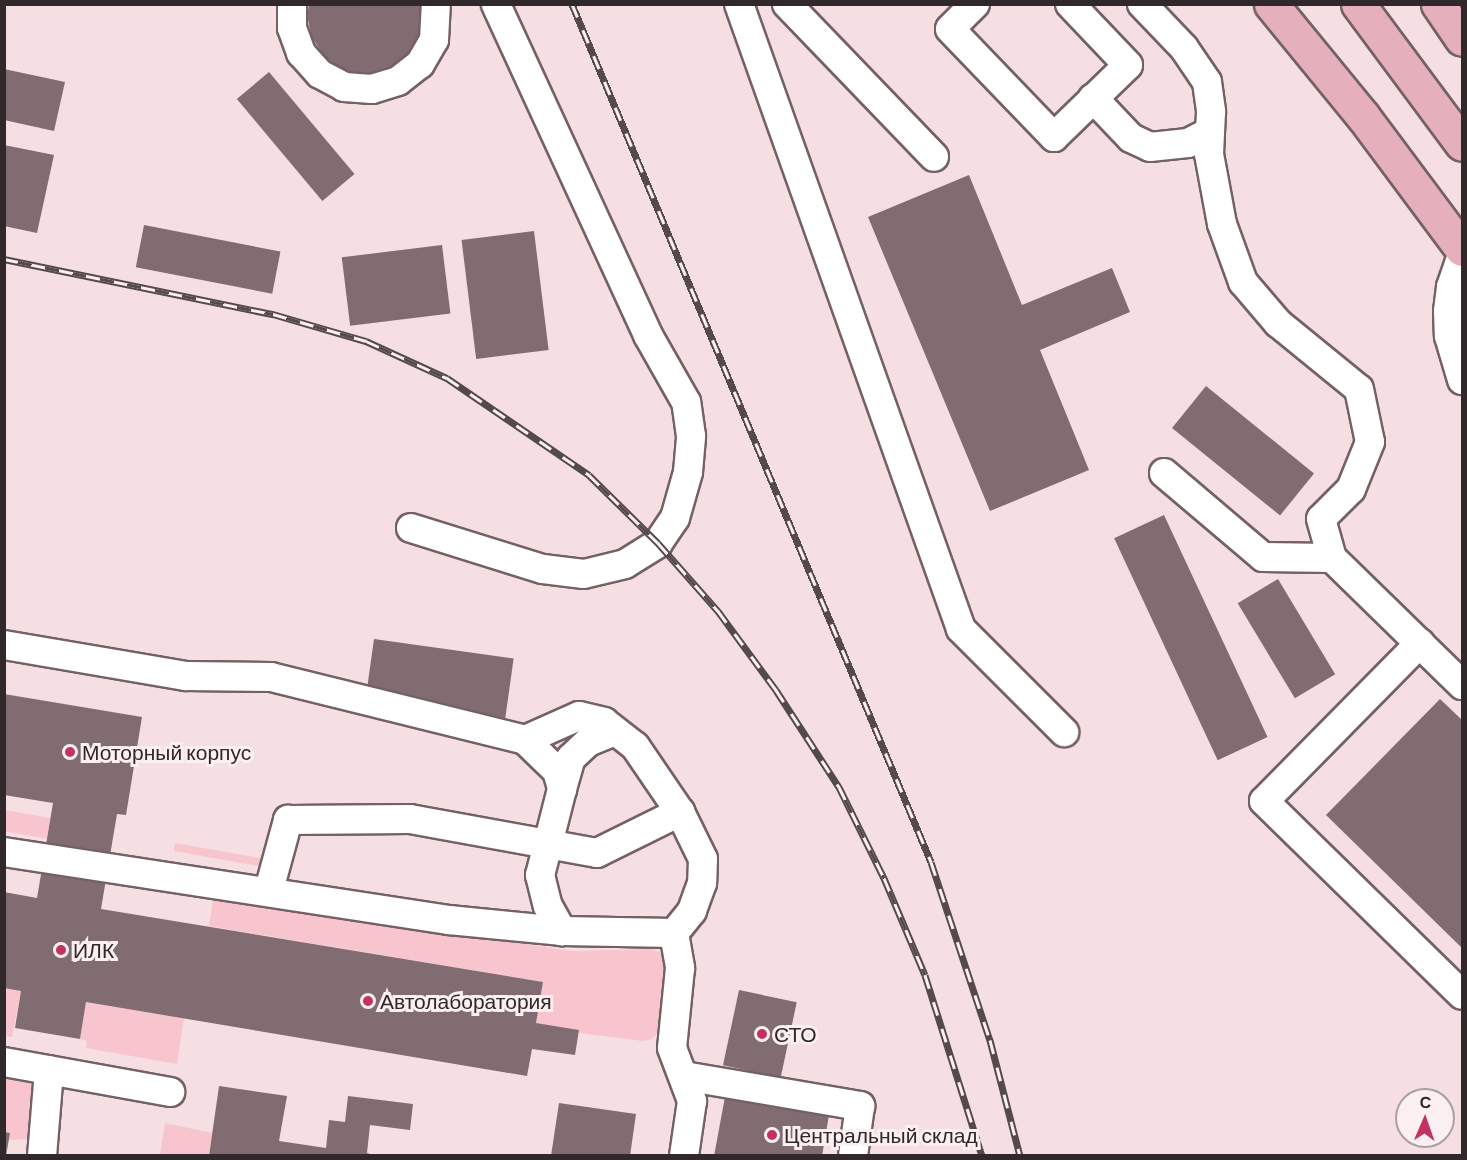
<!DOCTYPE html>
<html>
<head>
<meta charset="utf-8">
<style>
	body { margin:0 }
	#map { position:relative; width:1467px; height:1160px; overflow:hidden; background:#f5dfe3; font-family:Barlow,sans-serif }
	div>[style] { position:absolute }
	.green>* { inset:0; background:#f8c5cf; transform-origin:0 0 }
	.building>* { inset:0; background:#816d71; transform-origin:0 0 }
	.roads { filter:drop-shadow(2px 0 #746165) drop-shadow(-2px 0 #746165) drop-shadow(0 2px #746165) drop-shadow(0 -2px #746165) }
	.minor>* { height:28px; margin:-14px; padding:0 14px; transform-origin:14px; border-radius:14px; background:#fff }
	.major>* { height:33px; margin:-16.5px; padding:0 16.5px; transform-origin:16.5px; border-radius:16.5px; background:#e6afbc }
	.rail>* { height:7px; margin-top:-3.5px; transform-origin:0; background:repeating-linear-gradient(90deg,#fceff1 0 14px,#544a4c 0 28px); box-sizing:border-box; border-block:2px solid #544a4c }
	.dots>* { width:16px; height:16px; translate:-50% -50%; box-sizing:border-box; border:3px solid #fceff1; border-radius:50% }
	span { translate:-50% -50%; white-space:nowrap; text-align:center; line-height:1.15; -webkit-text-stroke:6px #fceff1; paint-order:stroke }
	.poi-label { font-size:21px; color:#30282a }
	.left { translate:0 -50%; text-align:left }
	.frame { position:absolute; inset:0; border:6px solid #30282a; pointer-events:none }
	.north { position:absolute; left:1395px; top:1088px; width:60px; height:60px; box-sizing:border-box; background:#fceff1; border:2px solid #aa9fa1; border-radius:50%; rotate:2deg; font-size:16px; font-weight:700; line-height:24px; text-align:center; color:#30282a }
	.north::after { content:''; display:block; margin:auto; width:21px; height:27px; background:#c03362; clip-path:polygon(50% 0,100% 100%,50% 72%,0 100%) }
</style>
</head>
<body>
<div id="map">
	<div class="green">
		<div style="left:5px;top:810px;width:46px;height:21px;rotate:10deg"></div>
		<div style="left:175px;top:843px;width:100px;height:8px;rotate:10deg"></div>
		<div style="clip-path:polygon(214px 894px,571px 951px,652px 949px,660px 952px,669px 966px,662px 1028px,652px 1039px,643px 1041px,579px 1033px,579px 1030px,536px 1023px,543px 982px,209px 926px)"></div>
		<div style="clip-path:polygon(4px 988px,21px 991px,12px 1037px,5px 1036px)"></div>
		<div style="clip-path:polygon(86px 1002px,184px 1018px,177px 1064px,86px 1048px,87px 1041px,80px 1039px)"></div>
		<div style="clip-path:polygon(4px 1070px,31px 1082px,31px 1124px,26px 1139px,8px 1140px,10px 1133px,5px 1132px)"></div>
		<div style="clip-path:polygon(165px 1123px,212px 1133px,209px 1155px,160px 1155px)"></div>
	</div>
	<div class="building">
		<div style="clip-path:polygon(309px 4px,423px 4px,421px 36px,408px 56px,390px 69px,367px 74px,344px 70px,325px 57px,312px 38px,307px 16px)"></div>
		<div style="clip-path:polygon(4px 69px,65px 82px,54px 131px,4px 120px)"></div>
		<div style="left:269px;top:72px;width:133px;height:42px;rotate:50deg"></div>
		<div style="clip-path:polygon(4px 145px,54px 155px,37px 233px,4px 226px)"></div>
		<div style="clip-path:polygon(969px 175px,1022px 305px,1112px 268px,1130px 312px,1040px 350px,1089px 470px,990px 511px,868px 217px)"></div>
		<div style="left:144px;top:225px;width:139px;height:43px;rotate:11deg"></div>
		<div style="left:534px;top:231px;width:120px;height:73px;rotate:83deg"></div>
		<div style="left:442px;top:245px;width:69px;height:101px;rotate:83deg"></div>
		<div style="left:1206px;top:386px;width:139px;height:54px;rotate:39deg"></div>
		<div style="left:1164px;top:515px;width:245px;height:55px;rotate:65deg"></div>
		<div style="left:1278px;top:579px;width:111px;height:47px;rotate:59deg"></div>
		<div style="left:374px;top:639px;width:141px;height:60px;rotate:8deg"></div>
		<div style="clip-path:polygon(4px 694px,142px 717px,126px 815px,117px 814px,101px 909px,543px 982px,536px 1023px,579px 1030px,575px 1055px,532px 1049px,527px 1076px,86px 1002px,80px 1039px,15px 1028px,21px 991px,4px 988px,4px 892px,37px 898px,53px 803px,4px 795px)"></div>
		<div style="clip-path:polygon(1440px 699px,1462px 720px,1462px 948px,1326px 815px)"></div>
		<div style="left:739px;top:990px;width:59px;height:77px;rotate:12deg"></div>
		<div style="clip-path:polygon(219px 1086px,287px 1096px,279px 1141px,326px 1148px,329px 1120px,345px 1122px,348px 1096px,413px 1104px,410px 1130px,370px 1125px,367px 1153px,376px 1156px,209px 1156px)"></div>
		<div style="clip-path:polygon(725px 1097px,829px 1115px,822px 1156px,714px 1156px)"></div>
		<div style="clip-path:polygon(559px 1103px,636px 1114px,630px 1156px,551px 1156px)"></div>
		<div style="clip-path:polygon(5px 1132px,10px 1133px,6px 1156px,5px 1156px)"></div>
	</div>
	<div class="roads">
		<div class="minor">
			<div style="left:292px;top:4px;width:24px;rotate:90deg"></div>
			<div style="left:292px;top:28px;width:27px;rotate:70deg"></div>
			<div style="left:301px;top:53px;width:28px;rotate:48deg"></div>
			<div style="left:320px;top:74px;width:27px;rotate:28deg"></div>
			<div style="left:344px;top:87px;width:28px;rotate:4deg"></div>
			<div style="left:372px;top:89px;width:27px;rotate:-17deg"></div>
			<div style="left:398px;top:81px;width:28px;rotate:-38deg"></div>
			<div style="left:420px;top:64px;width:28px;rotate:-60deg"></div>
			<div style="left:434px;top:40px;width:36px;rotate:-87deg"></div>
			<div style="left:739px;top:4px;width:663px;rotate:70.44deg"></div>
			<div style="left:961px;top:629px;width:146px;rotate:45deg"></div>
			<div style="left:787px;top:4px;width:212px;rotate:46.1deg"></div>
			<div style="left:975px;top:4px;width:35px;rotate:135deg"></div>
			<div style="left:950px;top:29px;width:150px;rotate:46.1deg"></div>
			<div style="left:1054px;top:137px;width:103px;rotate:-44.2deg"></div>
			<div style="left:1128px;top:65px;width:84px;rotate:-133.6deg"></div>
			<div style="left:1142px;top:4px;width:61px;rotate:46.3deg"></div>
			<div style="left:1184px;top:48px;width:41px;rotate:55.9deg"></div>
			<div style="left:1207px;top:82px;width:30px;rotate:82deg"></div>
			<div style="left:1211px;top:112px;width:42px;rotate:92.7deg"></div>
			<div style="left:1209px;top:154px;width:71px;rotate:79.5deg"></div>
			<div style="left:1222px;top:224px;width:62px;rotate:70.1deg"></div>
			<div style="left:1243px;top:282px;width:54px;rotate:49.5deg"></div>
			<div style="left:1278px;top:323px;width:104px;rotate:39.2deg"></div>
			<div style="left:1359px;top:389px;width:54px;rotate:78.3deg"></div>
			<div style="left:1370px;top:442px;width:51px;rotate:112deg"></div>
			<div style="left:1351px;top:489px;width:42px;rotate:135deg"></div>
			<div style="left:1321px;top:519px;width:41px;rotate:74.2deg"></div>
			<div style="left:1093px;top:98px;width:55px;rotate:46.5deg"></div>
			<div style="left:1131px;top:138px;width:21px;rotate:25deg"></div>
			<div style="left:1150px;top:147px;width:38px;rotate:-6deg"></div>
			<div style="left:1188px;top:143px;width:22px;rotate:-27deg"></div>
			<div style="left:1462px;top:255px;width:34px;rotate:109deg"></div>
			<div style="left:1451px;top:287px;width:24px;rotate:97deg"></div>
			<div style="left:1448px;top:311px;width:25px;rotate:88deg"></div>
			<div style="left:1449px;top:336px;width:46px;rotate:73.5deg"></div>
			<div style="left:1164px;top:473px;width:130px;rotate:40.3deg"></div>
			<div style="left:1263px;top:557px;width:69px;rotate:0.8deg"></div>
			<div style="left:1332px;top:558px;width:182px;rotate:44.3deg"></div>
			<div style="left:411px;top:528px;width:138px;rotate:17.3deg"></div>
			<div style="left:543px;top:569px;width:41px;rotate:7deg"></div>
			<div style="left:584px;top:574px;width:42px;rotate:-13.7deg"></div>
			<div style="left:625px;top:564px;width:39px;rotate:-32deg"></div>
			<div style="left:658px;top:543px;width:30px;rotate:-56deg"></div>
			<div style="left:675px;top:518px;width:48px;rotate:-74.2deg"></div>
			<div style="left:688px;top:472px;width:36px;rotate:-85deg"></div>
			<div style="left:691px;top:436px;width:34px;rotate:-98deg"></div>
			<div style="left:686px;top:402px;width:77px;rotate:-119.6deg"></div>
			<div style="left:648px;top:335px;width:364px;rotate:-114.7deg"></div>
			<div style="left:1420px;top:643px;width:222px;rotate:134.6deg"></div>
			<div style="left:1264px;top:801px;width:277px;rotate:44.4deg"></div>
			<div style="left:4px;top:645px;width:185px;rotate:9.7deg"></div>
			<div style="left:186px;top:676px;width:85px;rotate:0.7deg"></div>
			<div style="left:271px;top:677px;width:262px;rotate:13.9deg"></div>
			<div style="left:525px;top:740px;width:59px;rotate:-24deg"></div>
			<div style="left:579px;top:716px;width:26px;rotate:13deg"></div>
			<div style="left:604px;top:722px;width:39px;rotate:38deg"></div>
			<div style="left:635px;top:746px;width:80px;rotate:55.7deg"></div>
			<div style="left:525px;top:740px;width:45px;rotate:44.1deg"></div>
			<div style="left:557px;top:771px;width:19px;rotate:74deg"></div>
			<div style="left:562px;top:789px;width:89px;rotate:104.3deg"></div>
			<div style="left:540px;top:875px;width:32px;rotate:76deg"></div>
			<div style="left:548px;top:906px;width:29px;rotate:61deg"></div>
			<div style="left:562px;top:789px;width:32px;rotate:-74deg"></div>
			<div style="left:571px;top:758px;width:23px;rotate:-43deg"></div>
			<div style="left:588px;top:742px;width:27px;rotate:-22deg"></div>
			<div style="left:4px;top:852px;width:450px;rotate:8.7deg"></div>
			<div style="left:449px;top:920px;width:114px;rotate:5.6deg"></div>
			<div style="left:562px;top:931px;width:112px;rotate:1deg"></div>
			<div style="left:674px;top:933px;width:36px;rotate:80deg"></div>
			<div style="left:680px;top:968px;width:80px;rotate:95.7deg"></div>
			<div style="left:672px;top:1048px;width:57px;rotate:69.3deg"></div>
			<div style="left:692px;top:1101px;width:56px;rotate:98.3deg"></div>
			<div style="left:269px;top:890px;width:73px;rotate:-74.8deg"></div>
			<div style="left:288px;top:820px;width:122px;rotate:-0.5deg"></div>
			<div style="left:410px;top:819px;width:190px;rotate:10.3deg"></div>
			<div style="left:597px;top:853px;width:93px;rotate:-26.3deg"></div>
			<div style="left:680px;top:812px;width:52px;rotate:63.9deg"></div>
			<div style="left:703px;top:859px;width:24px;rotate:92deg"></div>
			<div style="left:702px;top:883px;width:30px;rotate:110deg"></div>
			<div style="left:692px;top:911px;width:28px;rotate:129deg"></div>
			<div style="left:4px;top:1062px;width:169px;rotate:10.2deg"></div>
			<div style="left:684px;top:1076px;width:179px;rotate:9.7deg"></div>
			<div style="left:860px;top:1106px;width:50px;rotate:98deg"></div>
			<div style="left:42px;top:1156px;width:86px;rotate:-85.3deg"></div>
		</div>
		<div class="major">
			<div style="left:1271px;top:4px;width:144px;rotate:50.7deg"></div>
			<div style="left:1362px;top:115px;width:167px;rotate:53.3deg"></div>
			<div style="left:1358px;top:4px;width:174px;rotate:53.4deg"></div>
			<div style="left:1438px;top:4px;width:42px;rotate:55.6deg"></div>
		</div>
	</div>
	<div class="rail">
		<div style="left:572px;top:4px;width:930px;rotate:67.29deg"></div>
		<div style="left:931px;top:862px;width:188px;rotate:71.7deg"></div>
		<div style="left:990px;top:1040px;width:120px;rotate:75.5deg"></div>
		<div style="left:4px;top:259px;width:275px;rotate:11.6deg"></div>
		<div style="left:273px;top:314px;width:97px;rotate:16.2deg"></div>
		<div style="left:366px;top:341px;width:89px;rotate:24.6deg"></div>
		<div style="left:447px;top:378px;width:172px;rotate:34.3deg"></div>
		<div style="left:589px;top:475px;width:97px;rotate:44.6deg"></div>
		<div style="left:658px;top:543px;width:91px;rotate:48.6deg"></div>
		<div style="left:718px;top:611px;width:98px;rotate:53.7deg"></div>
		<div style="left:776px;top:690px;width:116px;rotate:57deg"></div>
		<div style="left:839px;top:787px;width:102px;rotate:63.7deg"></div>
		<div style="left:884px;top:878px;width:105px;rotate:67.1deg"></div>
		<div style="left:925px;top:975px;width:190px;rotate:72.5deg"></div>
	</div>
	<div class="dots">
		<div style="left:70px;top:752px;background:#c03362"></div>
		<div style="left:61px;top:950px;background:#c03362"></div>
		<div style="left:368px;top:1001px;background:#c03362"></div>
		<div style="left:762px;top:1034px;background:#c03362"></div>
		<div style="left:772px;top:1135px;background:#c03362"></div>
	</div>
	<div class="poi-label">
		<span class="left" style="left:82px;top:752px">Моторный корпус</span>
		<span class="left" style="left:73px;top:950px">ИЛК</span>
		<span class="left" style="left:380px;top:1001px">Автолаборатория</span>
		<span class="left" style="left:774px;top:1034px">СТО</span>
		<span class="left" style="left:784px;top:1135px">Центральный склад</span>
	</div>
	<div class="frame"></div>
	<div class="north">С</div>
</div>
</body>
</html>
